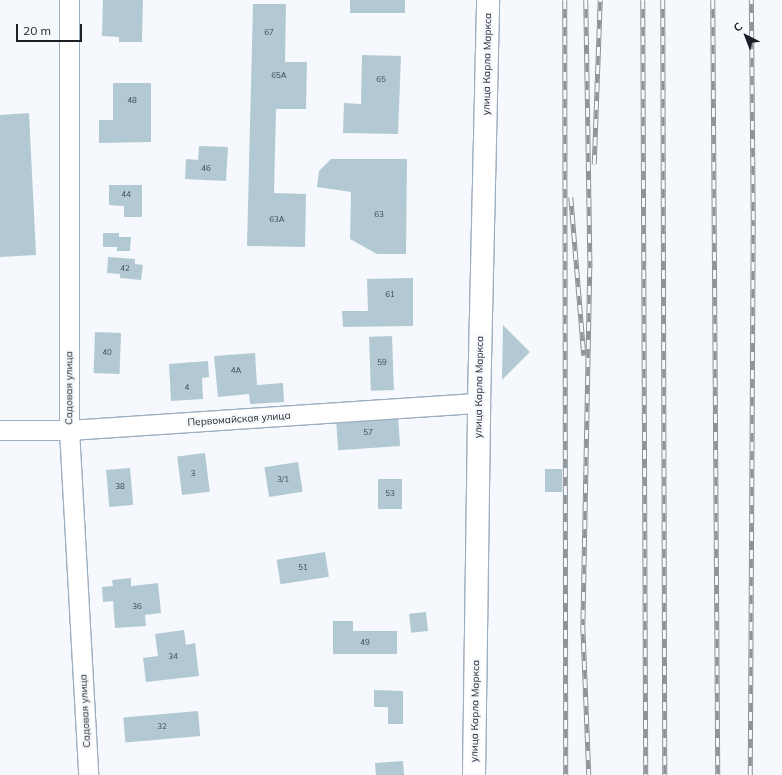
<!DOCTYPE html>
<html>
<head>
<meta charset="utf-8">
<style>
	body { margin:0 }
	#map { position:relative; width:782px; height:775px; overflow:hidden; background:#f5f8fc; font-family:Mulish,sans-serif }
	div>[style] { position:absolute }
	.building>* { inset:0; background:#b2c9d4; transform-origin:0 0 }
	.roads { filter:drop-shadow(1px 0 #9daebe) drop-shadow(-1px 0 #9daebe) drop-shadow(0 1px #9daebe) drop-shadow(0 -1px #9daebe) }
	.minor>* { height:19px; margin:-9.5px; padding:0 9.5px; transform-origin:9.5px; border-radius:9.5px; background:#fff }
	.tertiary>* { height:22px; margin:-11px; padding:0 11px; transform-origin:11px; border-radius:11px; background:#fff }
	.rail>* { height:4.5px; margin-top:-2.25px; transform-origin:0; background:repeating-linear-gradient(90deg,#f5f8fc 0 9px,#8e9398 0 18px); box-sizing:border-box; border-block:1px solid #8e9398 }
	span { translate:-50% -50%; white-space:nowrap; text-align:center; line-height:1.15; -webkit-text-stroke:4px #f5f8fc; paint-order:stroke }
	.number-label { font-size:8px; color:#404a52 }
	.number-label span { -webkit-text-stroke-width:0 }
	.street-label { font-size:10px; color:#1a2026 }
	.north { position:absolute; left:726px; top:16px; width:40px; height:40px; -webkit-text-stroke:3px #f5f8fc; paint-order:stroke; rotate:318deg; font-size:11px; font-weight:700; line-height:16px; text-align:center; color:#1a2026 }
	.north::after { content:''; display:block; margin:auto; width:14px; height:18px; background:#1a2026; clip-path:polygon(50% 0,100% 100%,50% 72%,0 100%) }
	.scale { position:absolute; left:16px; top:24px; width:66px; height:18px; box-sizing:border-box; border:2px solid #1a2026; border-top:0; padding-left:5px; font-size:12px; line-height:14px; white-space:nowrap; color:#1a2026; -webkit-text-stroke:3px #f5f8fc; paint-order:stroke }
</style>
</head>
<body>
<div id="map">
	<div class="building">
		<div style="clip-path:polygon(103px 0,143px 0,142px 42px,119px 42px,119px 37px,102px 36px)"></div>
		<div style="left:350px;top:0;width:55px;height:13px"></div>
		<div style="clip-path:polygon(253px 4px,286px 4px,285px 62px,307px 62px,306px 109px,276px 109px,274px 193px,306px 194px,305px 247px,247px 246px)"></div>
		<div style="clip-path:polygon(362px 55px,401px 56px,398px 134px,343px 133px,344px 103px,361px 104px)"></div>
		<div style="clip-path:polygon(113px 83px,151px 83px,151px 142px,99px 143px,99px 120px,113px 120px)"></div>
		<div style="clip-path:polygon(29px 113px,36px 255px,0 257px,0 115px)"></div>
		<div style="clip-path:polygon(199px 146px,228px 147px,226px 181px,185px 179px,186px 159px,198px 160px)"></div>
		<div style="clip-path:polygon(331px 159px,407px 159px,406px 254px,377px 254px,350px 239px,351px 192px,317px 187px,319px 171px)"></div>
		<div style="clip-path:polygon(109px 185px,142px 185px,142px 217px,124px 217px,124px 206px,109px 205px)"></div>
		<div style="clip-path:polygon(103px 233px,119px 233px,119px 237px,131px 237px,130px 251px,117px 251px,117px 247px,103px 247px)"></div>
		<div style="clip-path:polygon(108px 257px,135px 259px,135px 264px,143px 265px,141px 280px,120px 278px,120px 274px,107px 273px)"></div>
		<div style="clip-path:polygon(413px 278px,413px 326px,343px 327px,342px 311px,368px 311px,367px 279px)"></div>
		<div style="clip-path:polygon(503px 325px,530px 352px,502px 380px)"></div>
		<div style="left:95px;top:332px;width:26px;height:41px;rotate:2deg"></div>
		<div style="left:392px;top:336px;width:54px;height:23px;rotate:88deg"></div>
		<div style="clip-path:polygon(255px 353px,257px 385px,283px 383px,284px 402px,250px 404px,249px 394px,218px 397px,214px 356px)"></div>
		<div style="clip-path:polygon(208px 361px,209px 377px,202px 378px,203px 399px,171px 401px,169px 364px)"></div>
		<div style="left:398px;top:416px;width:30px;height:62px;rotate:86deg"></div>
		<div style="left:205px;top:453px;width:39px;height:28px;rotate:83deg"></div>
		<div style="left:298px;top:462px;width:30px;height:34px;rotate:81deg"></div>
		<div style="left:130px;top:468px;width:37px;height:24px;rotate:85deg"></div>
		<div style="left:545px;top:469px;width:17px;height:23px"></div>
		<div style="left:378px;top:479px;width:24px;height:30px"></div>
		<div style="left:325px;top:552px;width:25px;height:49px;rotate:81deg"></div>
		<div style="clip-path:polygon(131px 578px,131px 586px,158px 583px,161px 613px,145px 615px,146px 626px,115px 628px,113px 601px,103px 602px,102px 587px,113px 586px,112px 580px)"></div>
		<div style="left:426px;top:612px;width:19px;height:17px;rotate:84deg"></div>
		<div style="clip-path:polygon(333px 621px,353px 621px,353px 631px,397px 631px,397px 654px,333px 654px)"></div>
		<div style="clip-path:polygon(184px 630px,186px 645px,195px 643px,199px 676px,146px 682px,143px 658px,158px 656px,155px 634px)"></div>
		<div style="clip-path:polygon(374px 690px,403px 691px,403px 724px,388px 724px,388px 707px,374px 707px)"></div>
		<div style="left:198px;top:711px;width:25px;height:75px;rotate:85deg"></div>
		<div style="clip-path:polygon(403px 761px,404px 775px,376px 775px,375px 763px)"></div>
	</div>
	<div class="roads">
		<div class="minor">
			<div style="left:69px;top:0;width:430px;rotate:90deg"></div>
			<div style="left:69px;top:430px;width:346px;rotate:86.8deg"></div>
			<div style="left:0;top:430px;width:69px"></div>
			<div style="left:69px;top:430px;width:411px;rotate:-3.8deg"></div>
		</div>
		<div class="tertiary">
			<div style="left:474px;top:775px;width:372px;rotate:-89.2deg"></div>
			<div style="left:479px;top:403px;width:403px;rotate:-88.7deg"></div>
		</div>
	</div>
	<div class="rail">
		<div style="left:565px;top:0;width:775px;rotate:89.93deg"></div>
		<div style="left:586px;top:0;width:268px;rotate:89.1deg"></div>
		<div style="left:590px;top:268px;width:357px;rotate:91.1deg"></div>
		<div style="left:583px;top:625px;width:150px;rotate:87.7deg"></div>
		<div style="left:643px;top:0;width:775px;rotate:89.78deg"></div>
		<div style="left:663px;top:0;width:775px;rotate:89.85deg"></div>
		<div style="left:713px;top:0;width:775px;rotate:89.63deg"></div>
		<div style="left:594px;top:164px;width:164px;rotate:-87.9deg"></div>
		<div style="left:571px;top:197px;width:159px;rotate:85.3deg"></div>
		<div style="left:750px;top:775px;width:555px;rotate:-89.69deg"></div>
		<div style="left:753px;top:220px;width:220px;rotate:-90.5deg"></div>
	</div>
	<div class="number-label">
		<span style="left:269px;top:33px">67</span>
		<span style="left:279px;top:76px">65А</span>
		<span style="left:381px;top:80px">65</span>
		<span style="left:132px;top:101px">48</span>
		<span style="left:206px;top:169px">46</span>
		<span style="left:126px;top:195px">44</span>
		<span style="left:379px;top:215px">63</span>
		<span style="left:277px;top:220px">63А</span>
		<span style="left:125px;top:269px">42</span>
		<span style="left:390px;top:295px">61</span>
		<span style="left:107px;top:353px">40</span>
		<span style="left:382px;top:363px">59</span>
		<span style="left:236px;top:371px">4А</span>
		<span style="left:187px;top:388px">4</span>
		<span style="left:368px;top:433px">57</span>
		<span style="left:193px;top:474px">3</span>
		<span style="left:283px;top:480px">3/1</span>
		<span style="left:120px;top:487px">38</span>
		<span style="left:390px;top:494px">53</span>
		<span style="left:303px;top:568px">51</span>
		<span style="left:137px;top:607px">36</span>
		<span style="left:365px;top:643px">49</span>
		<span style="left:173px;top:657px">34</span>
		<span style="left:162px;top:727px">32</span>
	</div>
	<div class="street-label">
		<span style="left:487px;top:64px;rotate:-89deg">улица Карла Маркса</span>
		<span style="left:479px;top:387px;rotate:-89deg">улица Карла Маркса</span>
		<span style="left:69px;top:388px;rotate:-90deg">Садовая улица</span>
		<span style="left:239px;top:419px;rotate:-4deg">Первомайская улица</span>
		<span style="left:85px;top:711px;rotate:-93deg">Садовая улица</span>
		<span style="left:475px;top:711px;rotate:-89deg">улица Карла Маркса</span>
	</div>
	<div class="north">С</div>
	<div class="scale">20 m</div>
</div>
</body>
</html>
